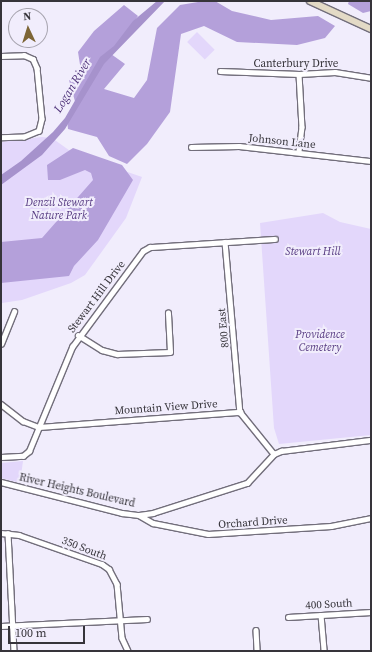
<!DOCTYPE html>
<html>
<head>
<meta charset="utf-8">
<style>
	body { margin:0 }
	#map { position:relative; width:372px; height:652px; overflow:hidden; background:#f1edfc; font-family:"Source Serif 4",serif }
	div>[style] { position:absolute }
	.green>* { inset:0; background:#e3d7fb; transform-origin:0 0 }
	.forest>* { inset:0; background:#b4a0da }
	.water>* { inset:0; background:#a692cc }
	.roads { filter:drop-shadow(1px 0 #726e7b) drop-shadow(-1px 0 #726e7b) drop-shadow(0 1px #726e7b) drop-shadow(0 -1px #726e7b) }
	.street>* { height:4.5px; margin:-2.25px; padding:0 2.25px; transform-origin:2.25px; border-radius:2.25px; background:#fff }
	.secondary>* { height:6px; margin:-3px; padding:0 3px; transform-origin:3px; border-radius:3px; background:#e3dac6 }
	span { translate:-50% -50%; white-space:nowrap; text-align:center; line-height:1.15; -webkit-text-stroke:4px #f1edfc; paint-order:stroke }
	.street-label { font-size:11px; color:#36343a }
	.park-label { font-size:11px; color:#563a81; font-style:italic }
	.water-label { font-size:12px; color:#51357b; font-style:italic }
	.frame { position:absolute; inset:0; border:2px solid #36343a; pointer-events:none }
	.north { position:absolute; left:8px; top:8px; width:40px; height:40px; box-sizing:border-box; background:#f1edfc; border:1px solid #a6a3ae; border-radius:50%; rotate:356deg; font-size:11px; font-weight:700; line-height:16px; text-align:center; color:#36343a }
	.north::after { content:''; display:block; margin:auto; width:14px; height:18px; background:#7d6536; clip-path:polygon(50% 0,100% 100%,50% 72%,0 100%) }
	.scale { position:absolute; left:8px; top:626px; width:77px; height:18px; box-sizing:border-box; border:2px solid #36343a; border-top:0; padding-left:5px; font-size:12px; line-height:14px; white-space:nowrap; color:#36343a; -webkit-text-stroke:3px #f1edfc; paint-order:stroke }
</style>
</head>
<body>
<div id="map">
	<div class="green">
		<div style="left:197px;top:32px;width:25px;height:14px;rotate:45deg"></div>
		<div style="clip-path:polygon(42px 137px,52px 138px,73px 153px,142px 177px,126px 218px,85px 275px,71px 283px,22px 300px,2px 303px,1px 142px)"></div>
		<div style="clip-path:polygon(323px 213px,340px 222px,371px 229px,371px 435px,279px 444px,274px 428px,260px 223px)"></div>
		<div style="clip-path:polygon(23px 461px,20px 483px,1px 478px,1px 463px)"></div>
	</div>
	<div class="forest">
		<div style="clip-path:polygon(204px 1px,215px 1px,232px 11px,271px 20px,318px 16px,335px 26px,325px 38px,297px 45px,237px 42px,204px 26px,181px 34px,170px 112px,147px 144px,127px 164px,109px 156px,97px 137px,68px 129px,67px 120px,76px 105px,69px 80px,81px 71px,78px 52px,94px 31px,124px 5px,138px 16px,111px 54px,125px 64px,104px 89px,134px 98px,147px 80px,157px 28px,180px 5px)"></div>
		<div style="clip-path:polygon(349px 1px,371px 1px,371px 11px,363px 13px,348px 4px)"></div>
		<div style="clip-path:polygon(73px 148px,122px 165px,133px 180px,98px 240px,74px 266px,69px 276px,1px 283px,1px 242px,42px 238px,93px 180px,91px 173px,85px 170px,60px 180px,48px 180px,47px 165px)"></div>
	</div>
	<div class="water">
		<div style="clip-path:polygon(157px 1px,165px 1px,104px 64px,65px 129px,42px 155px,1px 185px,1px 175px,21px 161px,53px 132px,65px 118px,100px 57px,114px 46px,133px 21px)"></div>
	</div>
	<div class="roads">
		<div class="street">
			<div style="left:1px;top:56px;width:23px;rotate:-2deg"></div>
			<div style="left:24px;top:55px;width:10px;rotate:24deg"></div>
			<div style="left:33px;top:59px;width:10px;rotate:66deg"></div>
			<div style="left:37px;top:68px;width:51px;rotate:84.4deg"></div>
			<div style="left:42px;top:119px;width:12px;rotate:104deg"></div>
			<div style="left:39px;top:131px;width:16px;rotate:158deg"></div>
			<div style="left:24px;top:137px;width:23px;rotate:178deg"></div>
			<div style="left:220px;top:71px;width:79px;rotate:2.2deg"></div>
			<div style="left:299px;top:74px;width:36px;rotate:-3deg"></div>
			<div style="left:335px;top:72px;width:36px;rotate:9deg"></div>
			<div style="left:299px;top:74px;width:53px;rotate:86.8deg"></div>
			<div style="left:302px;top:127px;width:25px;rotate:97deg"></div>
			<div style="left:191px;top:147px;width:48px;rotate:-1.2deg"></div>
			<div style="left:239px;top:146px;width:133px;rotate:6.5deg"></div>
			<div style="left:225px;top:242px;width:171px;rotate:85deg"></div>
			<div style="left:78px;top:335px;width:28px;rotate:32deg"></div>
			<div style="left:102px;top:350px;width:16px;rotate:15deg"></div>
			<div style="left:117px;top:354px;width:53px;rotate:-2.2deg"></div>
			<div style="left:170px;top:352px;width:39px;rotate:-93deg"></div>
			<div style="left:1px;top:344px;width:35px;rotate:-68deg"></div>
			<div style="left:1px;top:404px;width:28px;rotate:38deg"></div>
			<div style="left:23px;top:421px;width:17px;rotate:21deg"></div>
			<div style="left:39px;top:427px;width:202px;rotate:-4.3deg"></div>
			<div style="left:240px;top:412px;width:54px;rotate:51deg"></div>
			<div style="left:1px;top:457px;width:22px;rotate:-3deg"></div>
			<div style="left:23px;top:456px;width:8px;rotate:-40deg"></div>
			<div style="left:29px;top:451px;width:113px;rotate:-67.5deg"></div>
			<div style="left:72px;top:347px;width:119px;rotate:-53.5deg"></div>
			<div style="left:143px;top:251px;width:8px;rotate:-30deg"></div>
			<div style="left:150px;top:247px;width:125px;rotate:-3.7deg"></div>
			<div style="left:1px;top:482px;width:125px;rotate:14.4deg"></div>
			<div style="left:122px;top:513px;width:17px;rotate:7deg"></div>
			<div style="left:139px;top:515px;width:14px;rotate:-8deg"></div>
			<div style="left:153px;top:513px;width:99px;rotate:-17.7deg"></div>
			<div style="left:247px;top:483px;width:40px;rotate:-47deg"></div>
			<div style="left:274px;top:454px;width:8px;rotate:-23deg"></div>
			<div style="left:281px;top:451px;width:91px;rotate:-7deg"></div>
			<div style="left:139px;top:515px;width:16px;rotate:30deg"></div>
			<div style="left:153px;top:523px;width:56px;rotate:11.3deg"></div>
			<div style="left:208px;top:534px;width:123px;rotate:-3.7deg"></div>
			<div style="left:331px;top:526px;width:41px;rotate:-11.3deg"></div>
			<div style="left:1px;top:533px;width:18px;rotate:6deg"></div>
			<div style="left:19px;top:535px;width:88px;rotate:19.3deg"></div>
			<div style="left:102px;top:564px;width:9px;rotate:36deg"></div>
			<div style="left:109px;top:569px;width:17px;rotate:62deg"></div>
			<div style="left:117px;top:584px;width:54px;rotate:84.7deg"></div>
			<div style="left:122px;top:638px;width:14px;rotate:65deg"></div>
			<div style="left:8px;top:533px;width:118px;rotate:87.1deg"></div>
			<div style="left:321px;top:615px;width:36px;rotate:85deg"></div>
			<div style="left:288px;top:617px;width:83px;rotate:-3.4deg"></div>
			<div style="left:1px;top:626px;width:146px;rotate:-2.7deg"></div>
			<div style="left:256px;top:630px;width:21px;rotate:87deg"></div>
		</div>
		<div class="secondary">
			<div style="left:310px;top:1px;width:67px;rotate:24.7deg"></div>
		</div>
	</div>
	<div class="street-label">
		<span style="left:296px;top:64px">Canterbury Drive</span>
		<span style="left:282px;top:142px;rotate:6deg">Johnson Lane</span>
		<span style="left:97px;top:297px;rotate:-53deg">Stewart Hill Drive</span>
		<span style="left:224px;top:328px;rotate:-95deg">800 East</span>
		<span style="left:166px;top:408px;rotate:-4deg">Mountain View Drive</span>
		<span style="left:77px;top:491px;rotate:13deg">River Heights Boulevard</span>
		<span style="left:253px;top:523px;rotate:-4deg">Orchard Drive</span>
		<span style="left:84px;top:549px;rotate:21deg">350 South</span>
		<span style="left:329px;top:605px;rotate:-3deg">400 South</span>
	</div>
	<div class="park-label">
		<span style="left:59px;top:210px">Denzil Stewart<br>Nature Park</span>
		<span style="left:313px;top:252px">Stewart Hill</span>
		<span style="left:320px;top:342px">Providence<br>Cemetery</span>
	</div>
	<div class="water-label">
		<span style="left:73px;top:86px;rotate:-59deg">Logan River</span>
	</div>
	<div class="frame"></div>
	<div class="north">N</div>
	<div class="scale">100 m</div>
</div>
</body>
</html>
